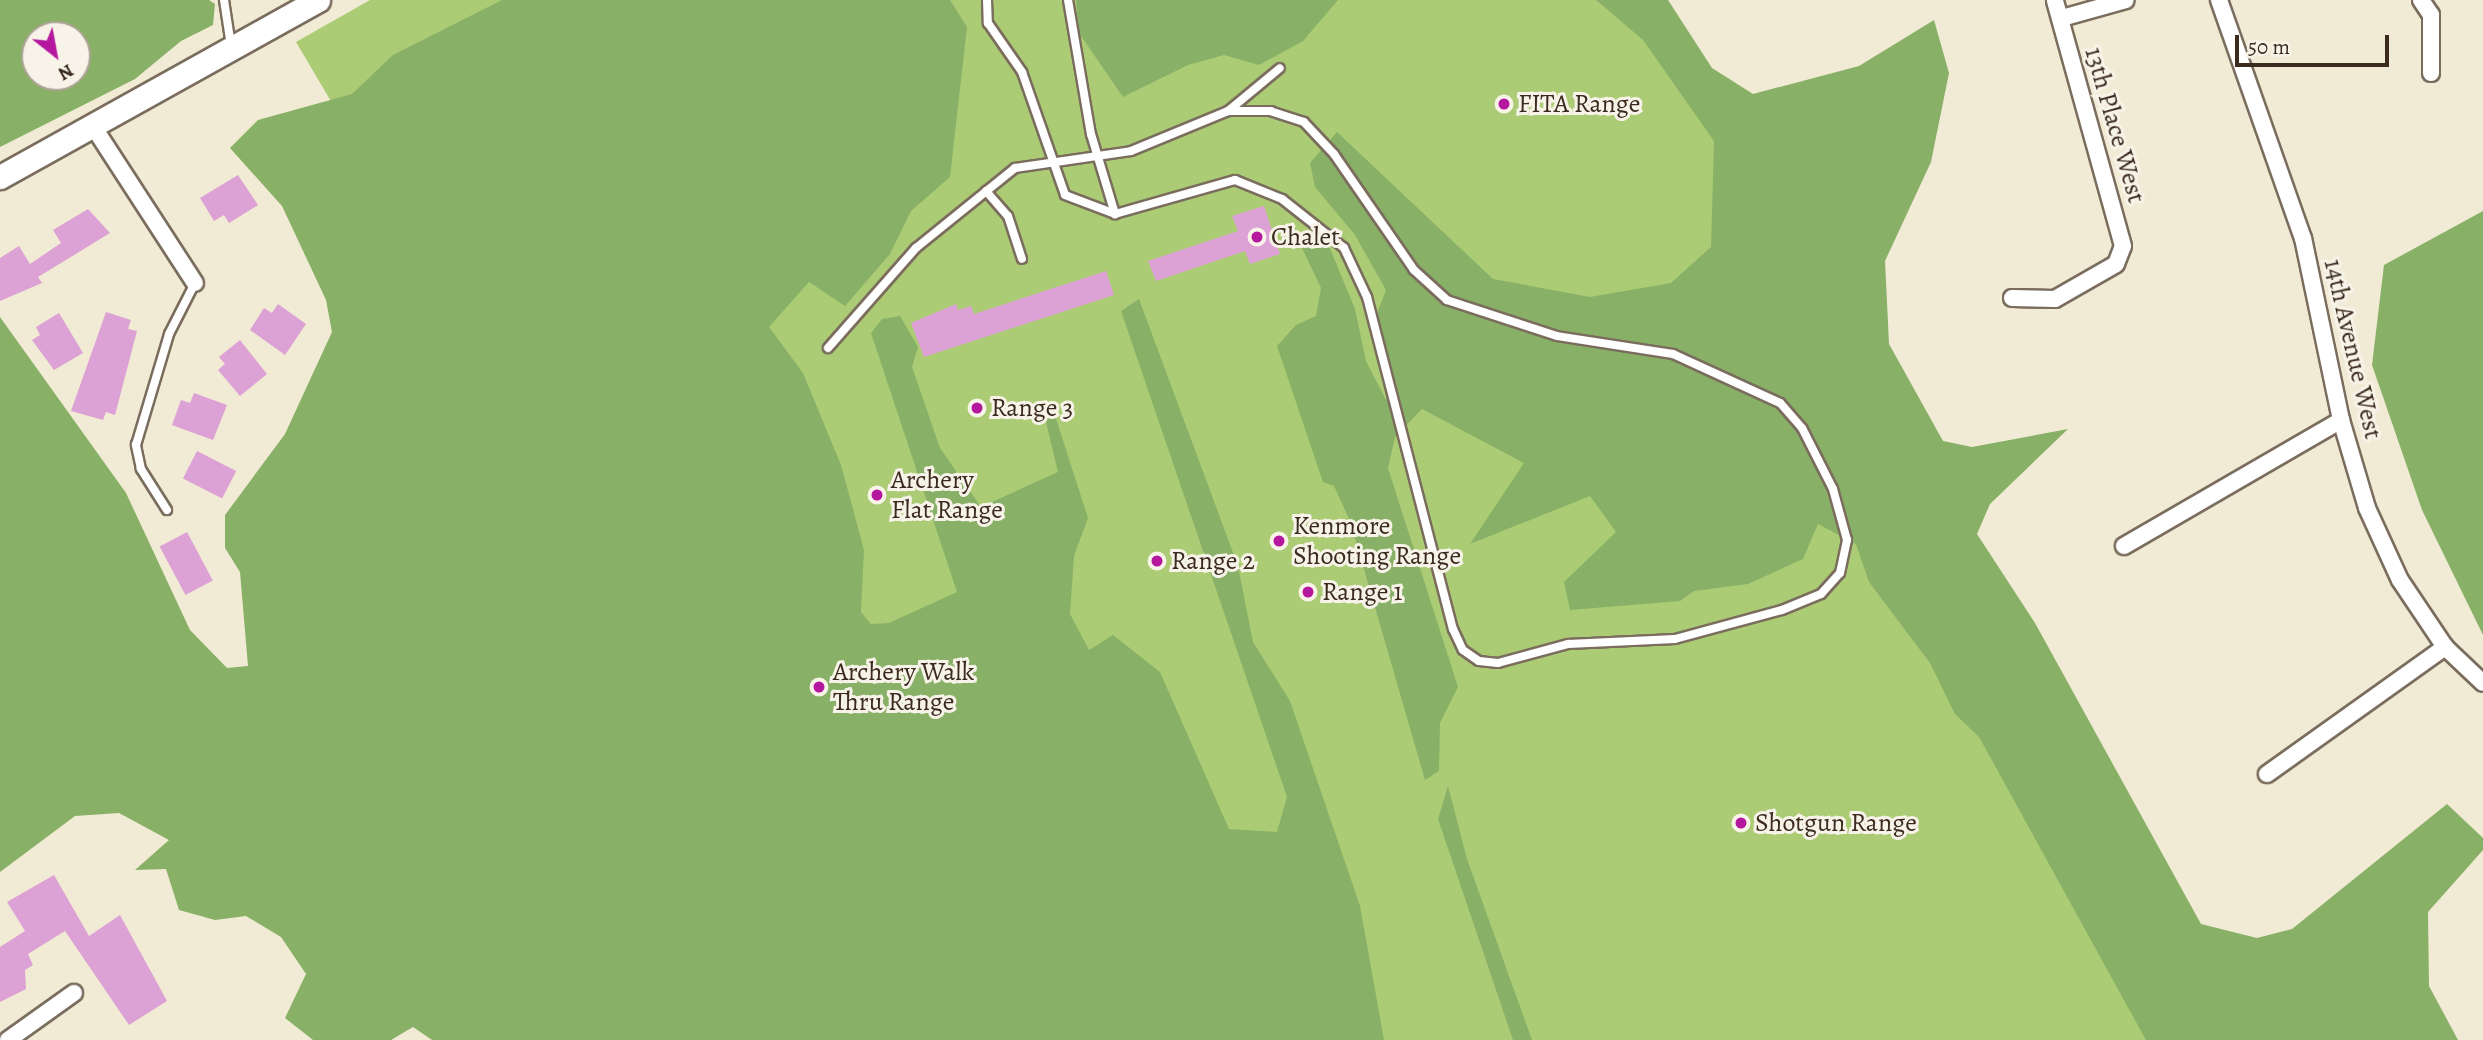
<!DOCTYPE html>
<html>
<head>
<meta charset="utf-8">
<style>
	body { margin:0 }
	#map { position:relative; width:2483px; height:1040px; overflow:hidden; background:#f1ead4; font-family:Alegreya,serif }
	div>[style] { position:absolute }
	.green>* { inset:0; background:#abcc74 }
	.forest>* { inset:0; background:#88b066 }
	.building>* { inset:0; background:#dca1d5; transform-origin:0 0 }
	.roads { filter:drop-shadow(2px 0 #7b6d5e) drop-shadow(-2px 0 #7b6d5e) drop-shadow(0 2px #7b6d5e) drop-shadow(0 -2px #7b6d5e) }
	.service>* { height:8px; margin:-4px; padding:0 4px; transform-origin:4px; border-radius:4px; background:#fff }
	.minor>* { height:16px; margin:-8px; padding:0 8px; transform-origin:8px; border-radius:8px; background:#fff }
	.secondary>* { height:23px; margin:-11.5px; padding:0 11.5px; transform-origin:11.5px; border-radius:11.5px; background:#fff }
	.dots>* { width:19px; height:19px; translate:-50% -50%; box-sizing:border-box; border:4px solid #f7f3e8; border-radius:50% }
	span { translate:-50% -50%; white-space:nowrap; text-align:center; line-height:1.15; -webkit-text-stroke:6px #f7f3e8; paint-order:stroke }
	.poi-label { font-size:26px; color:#3b2a1e }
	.left { translate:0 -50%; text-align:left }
	.street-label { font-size:26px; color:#3b2a1e }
	.north { position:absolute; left:21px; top:21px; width:70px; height:70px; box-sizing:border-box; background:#f7f3e8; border:2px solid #aca397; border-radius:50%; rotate:149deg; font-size:19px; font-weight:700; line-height:28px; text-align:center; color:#3b2a1e }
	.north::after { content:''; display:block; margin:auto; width:24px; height:32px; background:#b5179e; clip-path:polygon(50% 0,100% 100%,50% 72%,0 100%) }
	.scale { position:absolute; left:2235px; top:35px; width:154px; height:32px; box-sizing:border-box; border:4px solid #3b2a1e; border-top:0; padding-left:9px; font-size:21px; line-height:24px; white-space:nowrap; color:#3b2a1e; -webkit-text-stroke:5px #f7f3e8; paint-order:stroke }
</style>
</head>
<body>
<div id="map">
	<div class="green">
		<div style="clip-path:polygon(370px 0,1659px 0,2252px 1040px,886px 1040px,296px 42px)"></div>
	</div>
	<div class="forest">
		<div style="clip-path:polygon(evenodd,0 0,209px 0,215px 4px,213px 25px,181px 41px,135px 79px,0 147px,0 0,35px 35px,77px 35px,77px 77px,35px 77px,35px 35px)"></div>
		<div style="clip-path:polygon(502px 0,950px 0,967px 27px,950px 177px,911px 211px,890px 254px,845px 306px,809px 282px,769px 327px,803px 373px,841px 465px,864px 550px,861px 612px,871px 624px,889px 623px,957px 592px,871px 333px,882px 319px,900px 316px,918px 347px,912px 367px,940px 448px,981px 507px,1058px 472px,1041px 401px,1051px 403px,1088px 518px,1074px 556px,1070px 614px,1089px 650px,1113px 635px,1160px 672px,1229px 829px,1277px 832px,1287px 797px,1121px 311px,1139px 299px,1238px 566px,1253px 642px,1290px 701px,1360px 906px,1384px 1040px,432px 1040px,413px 1027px,391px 1040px,313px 1040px,285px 1018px,306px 974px,281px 937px,246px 916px,215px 920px,179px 910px,166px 869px,135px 870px,169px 840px,119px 813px,75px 816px,0 872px,0 317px,126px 493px,190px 630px,227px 668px,248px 666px,240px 572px,225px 548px,225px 515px,285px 434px,332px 332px,326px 300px,282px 206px,230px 148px,258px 120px,352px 94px,393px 55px)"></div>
		<div style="clip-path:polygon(1076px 0,1338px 0,1303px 41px,1259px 65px,1224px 55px,1188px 65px,1123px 97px,1079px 33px)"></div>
		<div style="clip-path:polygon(1596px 0,1668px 0,1712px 68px,1753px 94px,1859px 66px,1934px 20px,1949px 73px,1931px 162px,1885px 261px,1889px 344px,1943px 441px,1972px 447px,2068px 429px,1990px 504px,1977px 534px,2035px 623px,2201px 924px,2257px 938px,2292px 929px,2447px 804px,2483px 838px,2483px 850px,2428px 912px,2429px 986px,2458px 1040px,2146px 1040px,1979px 737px,1955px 714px,1930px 663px,1869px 582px,1856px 544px,1818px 524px,1803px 559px,1748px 584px,1694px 591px,1680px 601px,1570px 610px,1564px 582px,1616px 532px,1590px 496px,1470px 544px,1524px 463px,1422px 409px,1395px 437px,1388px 468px,1458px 687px,1440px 723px,1439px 771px,1425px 780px,1350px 521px,1334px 486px,1323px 482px,1277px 346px,1296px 325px,1316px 316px,1321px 288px,1302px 248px,1327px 241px,1355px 309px,1366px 361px,1386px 400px,1385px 364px,1373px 324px,1386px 290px,1355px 235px,1315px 187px,1310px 163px,1337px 132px,1493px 279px,1590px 297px,1671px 283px,1711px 247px,1714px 141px,1643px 40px)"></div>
		<div style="clip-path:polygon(2483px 211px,2483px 635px,2422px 510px,2372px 365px,2384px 265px)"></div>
		<div style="clip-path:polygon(1448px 786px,1467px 859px,1532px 1040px,1513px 1040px,1438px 819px)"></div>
	</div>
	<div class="building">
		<div style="clip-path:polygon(238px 175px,258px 205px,229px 223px,224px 215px,214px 221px,200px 198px)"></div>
		<div style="clip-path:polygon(1264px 206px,1280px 254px,1250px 264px,1245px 251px,1156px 281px,1148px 261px,1238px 231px,1232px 216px)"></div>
		<div style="clip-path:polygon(88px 209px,110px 233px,38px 277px,42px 283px,0 301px,0 258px,19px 246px,30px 264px,61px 243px,53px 230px)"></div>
		<div style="clip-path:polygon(1106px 271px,1114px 295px,924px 357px,911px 323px,956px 304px,958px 310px,971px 306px,974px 314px)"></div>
		<div style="clip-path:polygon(278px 304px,306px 324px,285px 355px,250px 330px,264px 308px,272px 313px)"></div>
		<div style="clip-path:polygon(106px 312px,131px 320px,128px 329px,137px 331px,115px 415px,106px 412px,103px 420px,71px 411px)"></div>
		<div style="clip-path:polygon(59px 313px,83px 353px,54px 370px,32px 340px,40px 335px,36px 327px)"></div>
		<div style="clip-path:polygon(240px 340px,267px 374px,240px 396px,218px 370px,225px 364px,219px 357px)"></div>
		<div style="clip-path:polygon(194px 393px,227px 405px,213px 440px,172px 425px,181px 400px,190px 403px)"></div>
		<div style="left:197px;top:451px;width:44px;height:31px;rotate:27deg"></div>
		<div style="left:187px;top:532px;width:55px;height:31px;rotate:62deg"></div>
		<div style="clip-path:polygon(54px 875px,89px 936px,120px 915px,167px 1001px,129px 1025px,65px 931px,28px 954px,33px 965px,25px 970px,26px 989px,0 1002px,0 947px,25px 931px,7px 902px)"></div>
	</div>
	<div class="roads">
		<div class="service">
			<div style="left:224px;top:0;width:47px;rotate:81.3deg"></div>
			<div style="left:987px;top:0;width:23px;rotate:88deg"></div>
			<div style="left:988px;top:23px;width:60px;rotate:55.2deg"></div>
			<div style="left:1022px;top:72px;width:130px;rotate:70.7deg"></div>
			<div style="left:1065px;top:195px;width:53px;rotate:20.8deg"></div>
			<div style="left:1115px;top:214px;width:125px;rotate:-15.8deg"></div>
			<div style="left:1235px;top:180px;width:51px;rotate:22deg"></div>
			<div style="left:1282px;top:199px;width:79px;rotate:38.3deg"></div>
			<div style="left:1344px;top:248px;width:54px;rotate:64.9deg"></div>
			<div style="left:1367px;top:297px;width:343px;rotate:75.5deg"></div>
			<div style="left:1453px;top:629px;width:23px;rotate:65deg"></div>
			<div style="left:1463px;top:650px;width:19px;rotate:35deg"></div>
			<div style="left:1479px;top:661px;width:19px;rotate:6deg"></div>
			<div style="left:1498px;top:663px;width:73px;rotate:-15.2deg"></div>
			<div style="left:1568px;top:644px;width:107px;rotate:-2.7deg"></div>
			<div style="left:1675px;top:639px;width:111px;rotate:-15.2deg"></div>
			<div style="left:1782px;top:610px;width:42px;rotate:-22.3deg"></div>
			<div style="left:1821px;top:594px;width:28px;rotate:-48deg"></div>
			<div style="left:1840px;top:573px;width:34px;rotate:-78deg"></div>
			<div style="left:1847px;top:540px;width:53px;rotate:-105.4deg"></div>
			<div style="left:1833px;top:489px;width:68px;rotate:-116.9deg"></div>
			<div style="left:1802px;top:428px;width:33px;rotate:-131deg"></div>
			<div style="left:1780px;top:403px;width:118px;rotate:-155.4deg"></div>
			<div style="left:1673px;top:354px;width:117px;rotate:-171.2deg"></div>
			<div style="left:1557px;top:336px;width:116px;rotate:-161.9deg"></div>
			<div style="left:1447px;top:300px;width:45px;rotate:-137.7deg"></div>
			<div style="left:1414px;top:270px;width:141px;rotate:-124.6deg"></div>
			<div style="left:1334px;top:154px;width:44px;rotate:-133.2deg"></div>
			<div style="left:1304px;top:122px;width:35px;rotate:-162deg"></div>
			<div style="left:1271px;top:111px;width:43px;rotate:180deg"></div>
			<div style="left:1068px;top:0;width:136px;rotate:80.3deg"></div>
			<div style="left:1091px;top:134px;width:84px;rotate:73.3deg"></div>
			<div style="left:986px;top:191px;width:33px;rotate:49deg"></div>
			<div style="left:1008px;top:216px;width:45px;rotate:72deg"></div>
			<div style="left:828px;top:348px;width:133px;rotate:-48.7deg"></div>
			<div style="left:916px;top:248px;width:127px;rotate:-38.9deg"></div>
			<div style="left:1015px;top:168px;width:117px;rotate:-8.3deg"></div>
			<div style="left:1131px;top:151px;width:105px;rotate:-22.4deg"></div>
			<div style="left:1228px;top:111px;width:67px;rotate:-39.6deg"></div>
			<div style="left:167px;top:510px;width:49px;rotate:-122.4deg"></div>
			<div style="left:141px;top:469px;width:25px;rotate:-102deg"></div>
			<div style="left:136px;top:445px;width:116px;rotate:-73.4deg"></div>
			<div style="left:169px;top:334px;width:57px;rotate:-63deg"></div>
		</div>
		<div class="minor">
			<div style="left:2219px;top:0;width:252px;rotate:70.6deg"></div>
			<div style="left:2303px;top:238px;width:186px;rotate:78.2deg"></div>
			<div style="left:2341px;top:420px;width:92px;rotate:73.5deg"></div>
			<div style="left:2367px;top:508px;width:79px;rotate:65.4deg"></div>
			<div style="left:2400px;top:580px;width:81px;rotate:56.1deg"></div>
			<div style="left:2445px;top:647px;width:52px;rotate:43.5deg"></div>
			<div style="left:2421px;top:0;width:18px;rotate:56deg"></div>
			<div style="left:2431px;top:15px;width:58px;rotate:90deg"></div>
			<div style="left:2062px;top:18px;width:66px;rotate:-15.7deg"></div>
			<div style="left:93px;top:126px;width:187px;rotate:57deg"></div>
			<div style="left:2012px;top:298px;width:43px;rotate:1.3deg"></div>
			<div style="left:2055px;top:299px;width:70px;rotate:-29.8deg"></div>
			<div style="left:2116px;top:264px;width:19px;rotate:-69deg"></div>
			<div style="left:2123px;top:246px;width:255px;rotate:-105.5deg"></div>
			<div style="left:2124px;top:546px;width:251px;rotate:-30.1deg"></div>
			<div style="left:2267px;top:774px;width:219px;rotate:-35.5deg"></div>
			<div style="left:8px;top:1040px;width:81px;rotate:-35.5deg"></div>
		</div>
		<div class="secondary">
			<div style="left:0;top:177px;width:364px;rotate:-29.1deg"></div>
		</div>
	</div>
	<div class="dots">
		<div style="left:1504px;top:104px;background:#b5179e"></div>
		<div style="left:1257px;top:237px;background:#b5179e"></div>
		<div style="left:977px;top:408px;background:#b5179e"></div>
		<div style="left:877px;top:495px;background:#b5179e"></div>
		<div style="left:1279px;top:541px;background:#b5179e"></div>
		<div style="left:1157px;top:561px;background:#b5179e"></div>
		<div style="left:1308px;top:592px;background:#b5179e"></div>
		<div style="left:819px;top:687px;background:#b5179e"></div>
		<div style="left:1741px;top:823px;background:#b5179e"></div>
	</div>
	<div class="poi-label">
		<span class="left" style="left:1518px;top:104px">FITA Range</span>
		<span class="left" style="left:1271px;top:237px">Chalet</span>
		<span class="left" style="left:991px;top:408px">Range 3</span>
		<span class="left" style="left:891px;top:495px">Archery<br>Flat Range</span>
		<span class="left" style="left:1293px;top:541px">Kenmore<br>Shooting Range</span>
		<span class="left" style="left:1171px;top:561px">Range 2</span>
		<span class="left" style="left:1322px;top:592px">Range 1</span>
		<span class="left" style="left:833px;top:687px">Archery Walk<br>Thru Range</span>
		<span class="left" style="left:1755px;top:823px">Shotgun Range</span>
	</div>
	<div class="street-label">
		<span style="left:2115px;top:125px;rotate:74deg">13th Place West</span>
		<span style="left:2353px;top:349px;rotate:77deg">14th Avenue West</span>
	</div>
	<div class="north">N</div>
	<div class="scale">50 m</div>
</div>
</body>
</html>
